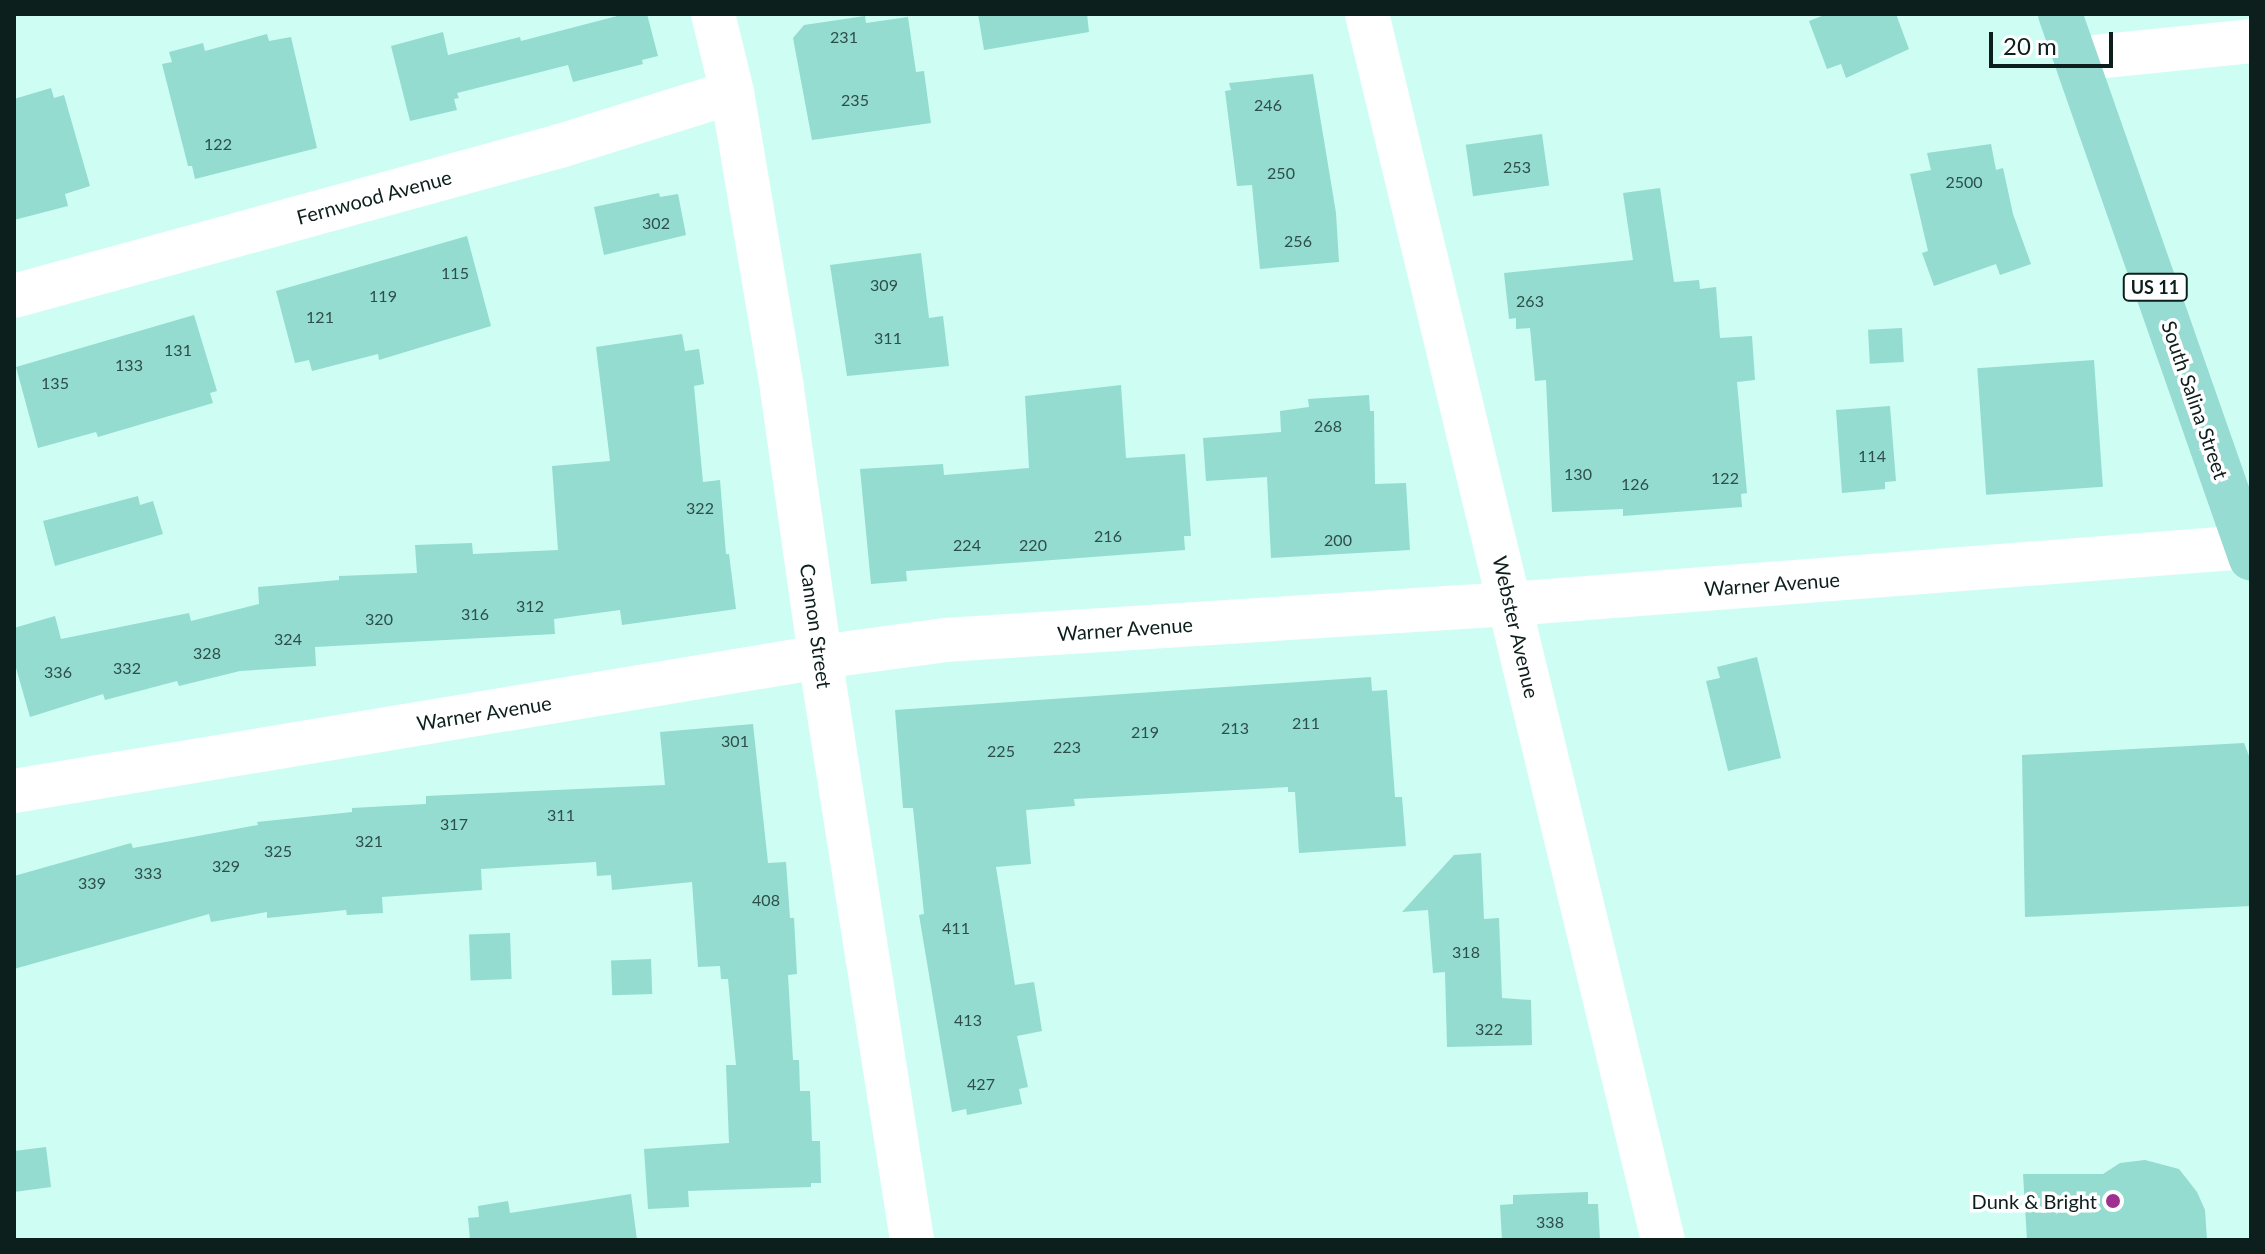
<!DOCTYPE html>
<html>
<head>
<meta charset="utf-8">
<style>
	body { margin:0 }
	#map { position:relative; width:2265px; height:1254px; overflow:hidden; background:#cefdf4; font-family:Lato,sans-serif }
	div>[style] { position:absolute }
	.building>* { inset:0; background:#93dccf; transform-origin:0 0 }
	.minor>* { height:44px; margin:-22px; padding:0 22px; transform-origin:22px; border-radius:22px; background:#fff }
	.major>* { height:44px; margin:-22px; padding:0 22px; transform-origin:22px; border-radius:22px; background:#97dcd2 }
	.dots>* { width:22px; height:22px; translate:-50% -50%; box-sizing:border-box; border:4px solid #fff; border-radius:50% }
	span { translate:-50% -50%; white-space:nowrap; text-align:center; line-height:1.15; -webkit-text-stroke:7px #fff; paint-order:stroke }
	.number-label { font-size:16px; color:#2e4e49 }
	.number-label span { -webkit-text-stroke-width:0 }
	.shield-label span { padding:2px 6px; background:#fff; border:2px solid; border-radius:6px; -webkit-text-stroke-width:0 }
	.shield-label { font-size:18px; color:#0d1f1c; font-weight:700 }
	.street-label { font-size:20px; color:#0d1f1c }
	.poi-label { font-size:20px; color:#0d1f1c }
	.right { translate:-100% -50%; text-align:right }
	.frame { position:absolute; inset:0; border:16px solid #0d1f1c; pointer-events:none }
	.scale { position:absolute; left:1989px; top:32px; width:124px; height:36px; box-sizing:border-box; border:4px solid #0d1f1c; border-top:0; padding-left:10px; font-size:24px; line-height:28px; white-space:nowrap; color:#0d1f1c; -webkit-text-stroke:6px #fff; paint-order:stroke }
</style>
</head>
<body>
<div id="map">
	<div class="building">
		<div style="clip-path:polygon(625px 14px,647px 14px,658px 56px,642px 60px,643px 64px,573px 82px,568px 65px,457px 93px,459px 98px,454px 99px,457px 110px,410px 121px,391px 46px,443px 32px,448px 55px,520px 37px,521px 41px)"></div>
		<div style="clip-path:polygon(978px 14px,1087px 14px,1089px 32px,984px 50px)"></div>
		<div style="clip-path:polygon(1827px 14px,1896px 14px,1909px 49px,1846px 78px,1841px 64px,1827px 69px,1809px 21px)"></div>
		<div style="clip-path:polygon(865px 16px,866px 23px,908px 17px,916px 72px,924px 71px,931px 123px,812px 140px,793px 38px,804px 25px)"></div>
		<div style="clip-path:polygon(267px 34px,269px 41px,291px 37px,317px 148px,195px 179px,192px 166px,188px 166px,162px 64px,172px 62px,169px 52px,203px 43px,205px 51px)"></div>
		<div style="clip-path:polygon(1313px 74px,1336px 213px,1339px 262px,1260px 269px,1252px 185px,1237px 186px,1225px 91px,1231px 90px,1229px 83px)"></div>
		<div style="clip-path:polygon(51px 88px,54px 98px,64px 95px,90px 186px,65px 194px,68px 206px,14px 220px,14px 99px)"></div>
		<div style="left:1542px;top:134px;width:52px;height:77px;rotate:82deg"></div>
		<div style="clip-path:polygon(1991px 144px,1996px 170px,2003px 168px,2013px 214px,2031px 264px,2000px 275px,1996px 264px,1934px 286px,1922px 253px,1928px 251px,1910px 174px,1931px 170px,1927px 153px)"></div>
		<div style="clip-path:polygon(1660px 188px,1674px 282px,1699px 280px,1700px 289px,1716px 287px,1720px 338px,1752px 336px,1755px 380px,1737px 382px,1747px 493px,1741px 494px,1742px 507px,1623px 516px,1623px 509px,1552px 512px,1546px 380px,1535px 381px,1530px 328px,1516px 329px,1516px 318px,1509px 319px,1504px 273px,1633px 260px,1623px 193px)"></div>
		<div style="clip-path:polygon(659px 193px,660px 197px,678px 194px,686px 235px,604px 255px,594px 207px)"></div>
		<div style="clip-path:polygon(467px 236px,491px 326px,379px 360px,378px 354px,312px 371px,309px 360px,295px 363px,276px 291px)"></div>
		<div style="clip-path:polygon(921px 253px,929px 318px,943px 316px,949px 366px,847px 376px,830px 265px)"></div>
		<div style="clip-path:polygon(194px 315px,217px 391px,210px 393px,213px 403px,98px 437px,96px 432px,38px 448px,16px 367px)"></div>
		<div style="left:1902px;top:328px;width:34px;height:34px;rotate:87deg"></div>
		<div style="clip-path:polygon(682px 334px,685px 351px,699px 349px,704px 384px,694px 386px,703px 482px,720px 480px,726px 554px,729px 554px,736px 609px,622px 625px,620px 610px,554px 619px,555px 634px,315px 647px,316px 666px,240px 671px,179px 686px,177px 681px,105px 700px,103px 694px,30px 717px,14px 661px,14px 628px,55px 616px,61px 639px,189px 613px,191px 621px,259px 604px,258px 587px,339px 580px,339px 576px,417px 573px,415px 545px,472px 543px,473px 554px,558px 550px,552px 466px,610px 461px,596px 347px)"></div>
		<div style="left:2094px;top:360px;width:127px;height:117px;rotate:86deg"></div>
		<div style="clip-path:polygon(1121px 385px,1126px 458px,1185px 454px,1191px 536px,1184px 536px,1185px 550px,906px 571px,907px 581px,871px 584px,860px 469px,943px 464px,944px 475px,1029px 468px,1025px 396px)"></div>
		<div style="clip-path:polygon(1369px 395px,1370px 411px,1374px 411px,1375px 484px,1406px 483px,1410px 550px,1271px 558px,1267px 477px,1206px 481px,1203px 438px,1281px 432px,1280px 411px,1309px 407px,1308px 399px)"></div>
		<div style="clip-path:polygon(1890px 406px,1896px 481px,1885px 482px,1885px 489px,1842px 493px,1836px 410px)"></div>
		<div style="clip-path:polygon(138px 496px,140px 505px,153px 501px,163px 534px,55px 566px,43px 521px)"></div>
		<div style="clip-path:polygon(1757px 657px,1781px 758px,1728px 771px,1706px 681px,1720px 678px,1717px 667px)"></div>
		<div style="clip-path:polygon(1371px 677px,1372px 691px,1387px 690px,1395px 797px,1402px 797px,1406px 846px,1299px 853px,1295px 792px,1288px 792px,1288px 787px,1074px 799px,1075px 806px,1026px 810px,1031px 864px,996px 867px,1015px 985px,1034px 982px,1042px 1031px,1017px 1036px,1028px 1087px,1019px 1089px,1022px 1104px,967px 1115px,966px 1109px,952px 1112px,919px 915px,924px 914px,913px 808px,903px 808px,895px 710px)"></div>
		<div style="clip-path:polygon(753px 724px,768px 863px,786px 862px,790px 918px,794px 918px,797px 974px,788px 975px,793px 1060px,799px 1060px,800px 1091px,810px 1091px,812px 1141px,820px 1141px,821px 1183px,811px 1183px,811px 1187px,688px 1191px,689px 1207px,648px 1209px,644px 1149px,729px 1143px,726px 1065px,736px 1065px,728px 979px,721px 979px,720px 966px,698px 967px,692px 882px,612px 890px,611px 875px,597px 876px,596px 862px,481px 869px,482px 890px,382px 897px,383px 913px,347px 915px,346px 910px,267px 918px,267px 912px,211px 922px,209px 914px,14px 969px,14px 876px,131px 843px,133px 848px,258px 825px,257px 822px,352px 812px,352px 808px,426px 804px,426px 796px,665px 785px,660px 732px)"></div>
		<div style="clip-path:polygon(2244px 743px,2251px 761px,2251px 906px,2025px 917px,2022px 755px)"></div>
		<div style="clip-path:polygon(1481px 853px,1484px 919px,1499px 918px,1502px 998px,1531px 1000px,1532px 1045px,1447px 1047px,1445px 972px,1433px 973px,1428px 910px,1402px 912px,1454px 855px)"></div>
		<div style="left:510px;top:933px;width:46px;height:41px;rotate:88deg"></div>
		<div style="left:651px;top:959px;width:35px;height:40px;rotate:88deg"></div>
		<div style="clip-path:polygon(46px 1147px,51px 1187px,14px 1192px,14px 1151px)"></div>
		<div style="clip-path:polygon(2145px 1160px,2179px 1169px,2197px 1192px,2205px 1210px,2207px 1240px,2027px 1240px,2023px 1174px,2103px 1174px,2120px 1163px)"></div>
		<div style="clip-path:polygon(1588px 1192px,1588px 1204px,1598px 1204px,1600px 1240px,1502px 1240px,1500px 1205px,1513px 1204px,1513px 1195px)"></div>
		<div style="clip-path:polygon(631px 1194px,637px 1240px,470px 1240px,468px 1218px,479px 1217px,478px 1206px,508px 1201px,510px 1213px)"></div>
	</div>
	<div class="minor">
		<div style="left:713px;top:14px;width:80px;rotate:76.3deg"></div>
		<div style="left:732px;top:92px;width:301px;rotate:80.4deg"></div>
		<div style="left:782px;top:389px;width:271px;rotate:81.9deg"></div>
		<div style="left:820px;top:657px;width:590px;rotate:81.03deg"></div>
		<div style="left:1367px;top:14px;width:1261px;rotate:76.43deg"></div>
		<div style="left:2075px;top:59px;width:177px;rotate:-5.8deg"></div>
		<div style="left:14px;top:296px;width:566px;rotate:-15.36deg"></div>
		<div style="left:560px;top:146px;width:180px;rotate:-17.4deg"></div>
		<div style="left:14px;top:791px;width:817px;rotate:-9.44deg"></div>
		<div style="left:820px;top:657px;width:126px;rotate:-7.7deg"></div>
		<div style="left:945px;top:640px;width:566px;rotate:-3.65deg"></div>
		<div style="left:1510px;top:604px;width:738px;rotate:-4.43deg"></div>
	</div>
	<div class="major">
		<div style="left:2060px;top:14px;width:577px;rotate:70.69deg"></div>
	</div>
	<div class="dots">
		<div style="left:2113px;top:1201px;background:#9e3190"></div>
	</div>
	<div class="number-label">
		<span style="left:844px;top:37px">231</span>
		<span style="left:855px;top:100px">235</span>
		<span style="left:1268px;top:105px">246</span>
		<span style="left:218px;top:144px">122</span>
		<span style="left:1517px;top:167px">253</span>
		<span style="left:1281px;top:173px">250</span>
		<span style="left:1964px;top:182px">2500</span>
		<span style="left:656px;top:223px">302</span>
		<span style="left:1298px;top:241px">256</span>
		<span style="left:455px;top:273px">115</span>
		<span style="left:884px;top:285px">309</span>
		<span style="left:383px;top:296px">119</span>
		<span style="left:1530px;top:301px">263</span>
		<span style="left:320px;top:317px">121</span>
		<span style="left:888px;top:338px">311</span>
		<span style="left:178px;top:350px">131</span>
		<span style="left:129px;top:365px">133</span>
		<span style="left:55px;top:383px">135</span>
		<span style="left:1328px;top:426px">268</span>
		<span style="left:1872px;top:456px">114</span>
		<span style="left:1578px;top:474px">130</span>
		<span style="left:1725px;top:478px">122</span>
		<span style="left:1635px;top:484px">126</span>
		<span style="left:700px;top:508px">322</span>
		<span style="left:1108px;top:536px">216</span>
		<span style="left:1338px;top:540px">200</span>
		<span style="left:967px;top:545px">224</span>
		<span style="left:1033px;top:545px">220</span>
		<span style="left:530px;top:606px">312</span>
		<span style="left:475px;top:614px">316</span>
		<span style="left:379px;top:619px">320</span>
		<span style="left:288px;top:639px">324</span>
		<span style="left:207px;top:653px">328</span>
		<span style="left:127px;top:668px">332</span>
		<span style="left:58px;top:672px">336</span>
		<span style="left:1306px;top:723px">211</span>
		<span style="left:1235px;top:728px">213</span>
		<span style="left:1145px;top:732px">219</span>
		<span style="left:735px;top:741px">301</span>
		<span style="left:1067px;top:747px">223</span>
		<span style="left:1001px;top:751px">225</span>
		<span style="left:561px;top:815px">311</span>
		<span style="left:454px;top:824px">317</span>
		<span style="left:369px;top:841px">321</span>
		<span style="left:278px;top:851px">325</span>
		<span style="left:226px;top:866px">329</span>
		<span style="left:148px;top:873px">333</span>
		<span style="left:92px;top:883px">339</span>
		<span style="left:766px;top:900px">408</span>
		<span style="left:956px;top:928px">411</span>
		<span style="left:1466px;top:952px">318</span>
		<span style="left:968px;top:1020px">413</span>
		<span style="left:1489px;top:1029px">322</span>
		<span style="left:981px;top:1084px">427</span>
		<span style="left:1550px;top:1222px">338</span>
	</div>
	<div class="shield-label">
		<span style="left:2155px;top:287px">US 11</span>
	</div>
	<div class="street-label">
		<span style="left:374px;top:197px;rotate:-15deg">Fernwood Avenue</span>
		<span style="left:2195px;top:400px;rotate:71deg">South Salina Street</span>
		<span style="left:1772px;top:584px;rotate:-4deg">Warner Avenue</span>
		<span style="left:816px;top:626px;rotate:82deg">Cannon Street</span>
		<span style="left:1516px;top:627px;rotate:77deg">Webster Avenue</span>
		<span style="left:1125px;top:629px;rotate:-4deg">Warner Avenue</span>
		<span style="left:484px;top:713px;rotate:-9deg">Warner Avenue</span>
	</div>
	<div class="poi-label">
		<span class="right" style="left:2097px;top:1201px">Dunk &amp; Bright</span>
	</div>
	<div class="frame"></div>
	<div class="scale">20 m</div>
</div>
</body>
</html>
